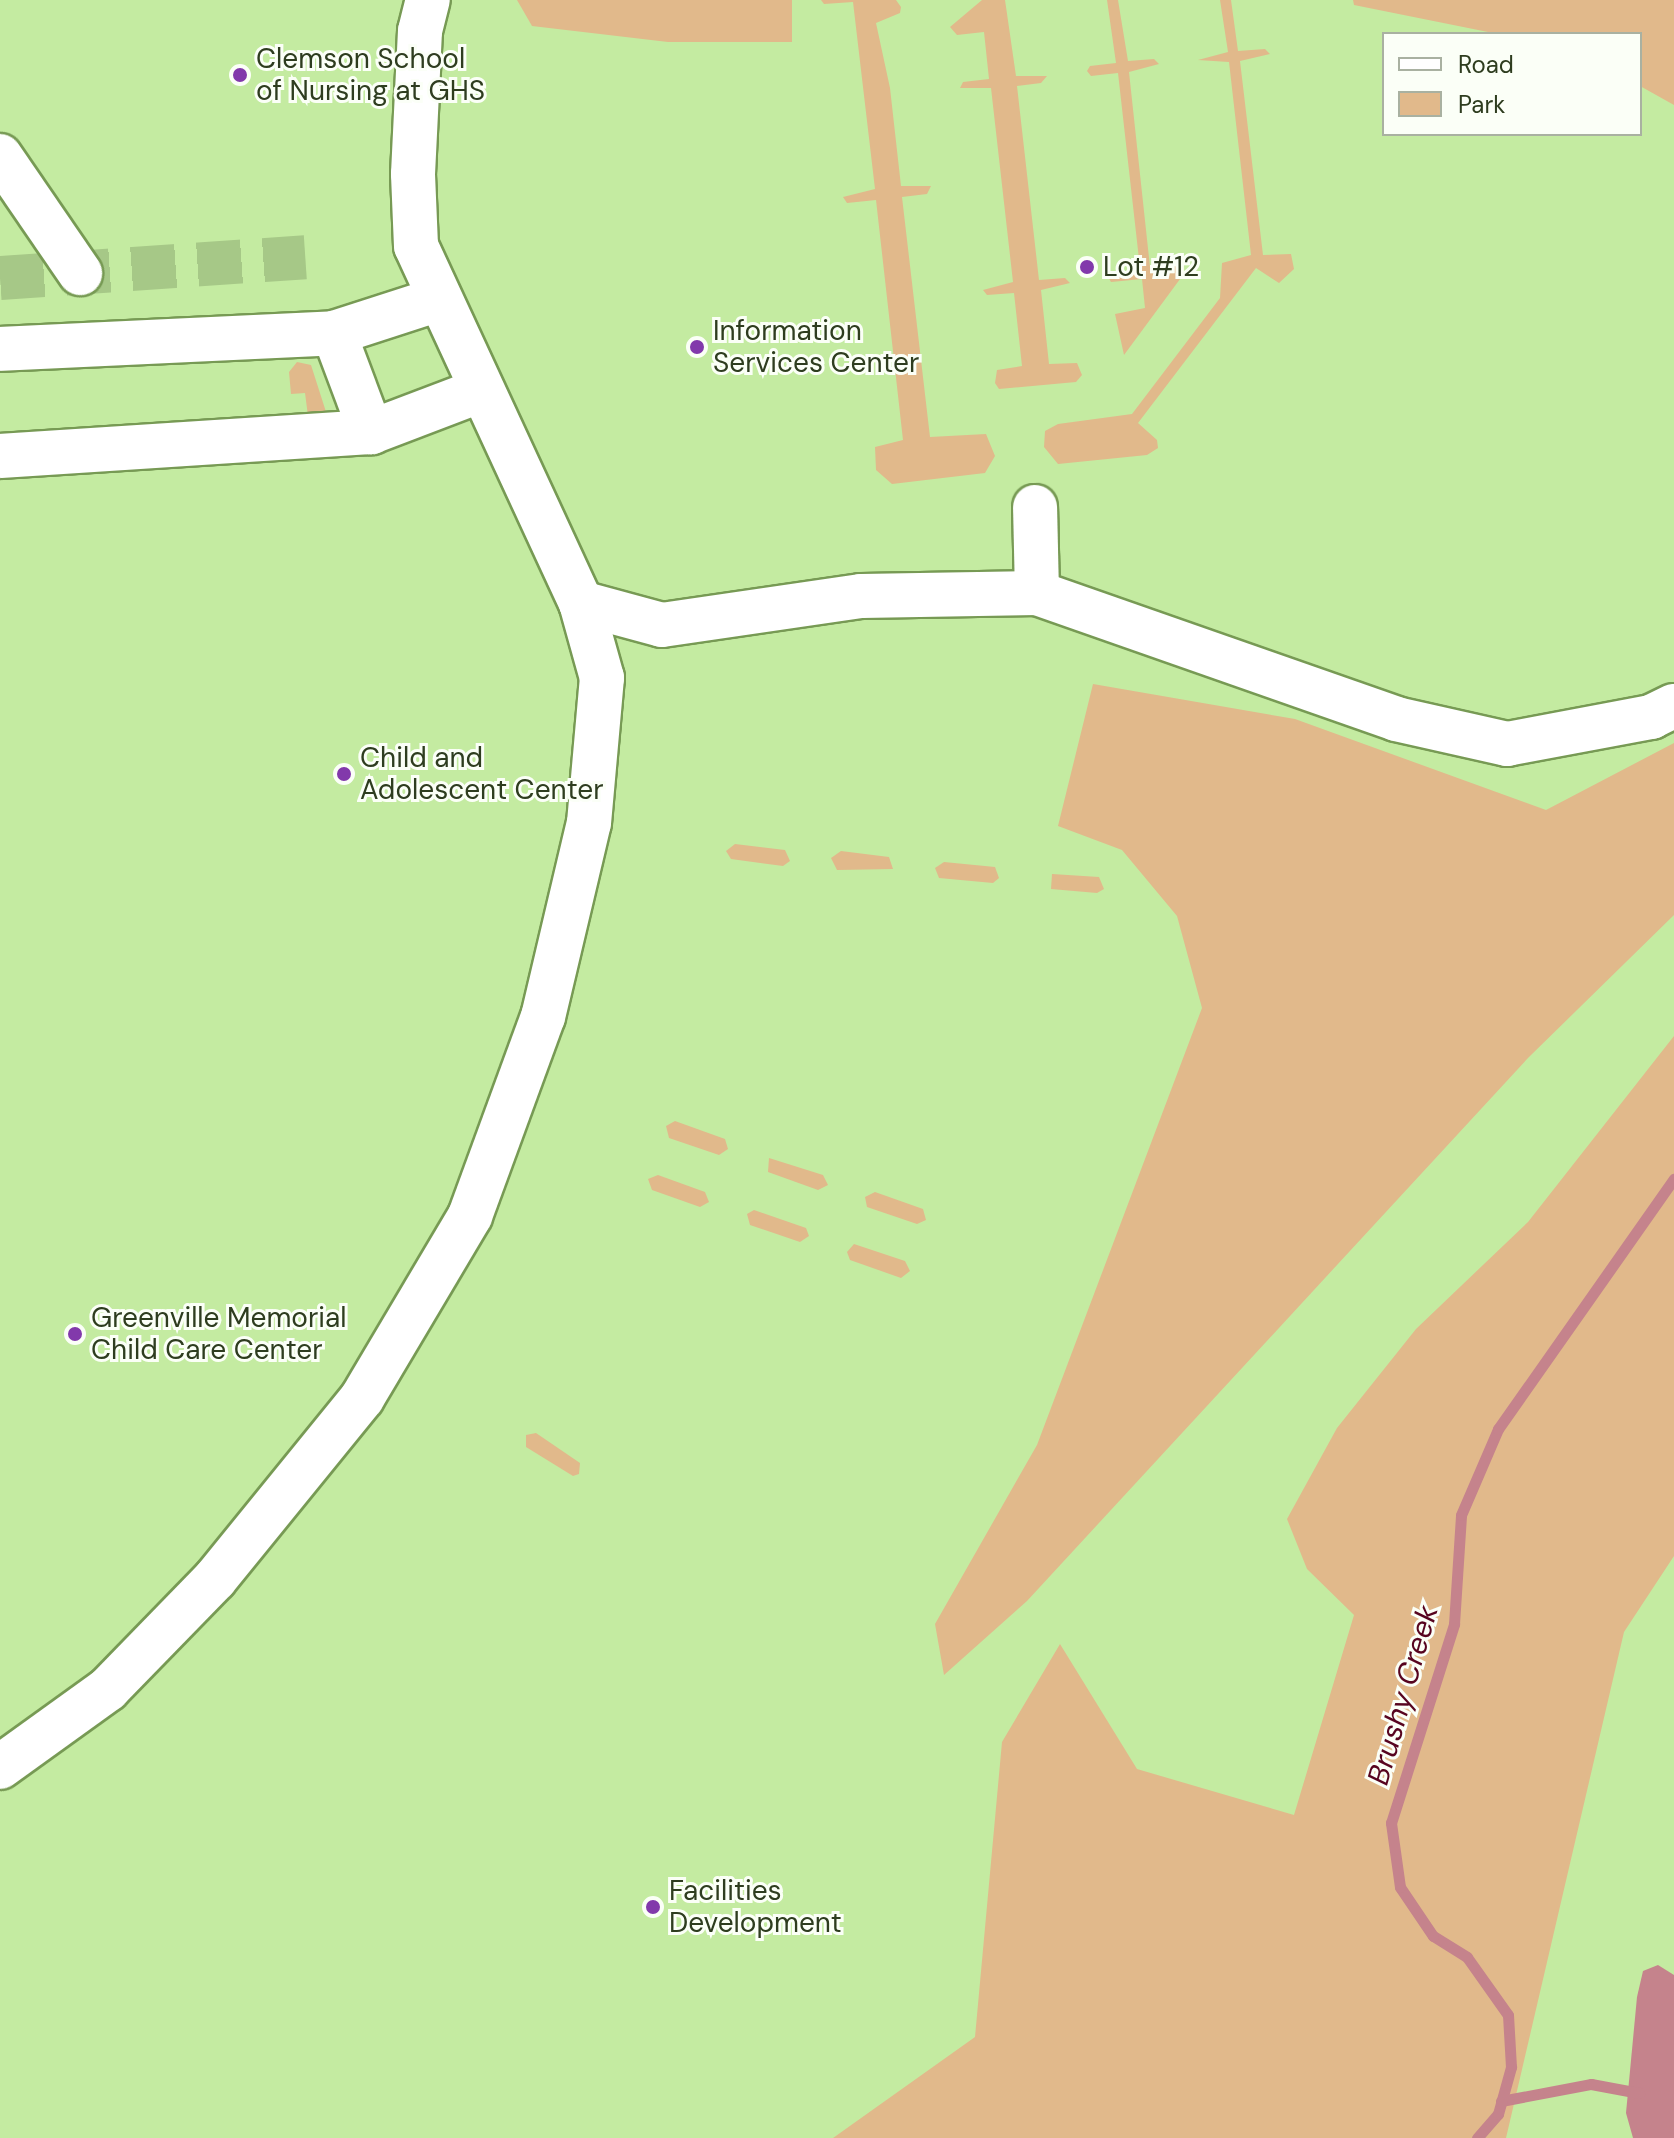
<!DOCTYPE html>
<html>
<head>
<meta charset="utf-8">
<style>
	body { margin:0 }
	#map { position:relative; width:1674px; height:2138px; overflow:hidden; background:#c4eba1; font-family:"DM Sans",sans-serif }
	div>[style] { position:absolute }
	.green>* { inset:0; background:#e1b98b }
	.water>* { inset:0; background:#c5838c }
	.stream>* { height:11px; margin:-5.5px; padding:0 5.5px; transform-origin:5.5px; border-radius:5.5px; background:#c5838c }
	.minor-tunnel>* { height:44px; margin-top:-22px; transform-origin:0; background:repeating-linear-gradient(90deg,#a6c887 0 44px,transparent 0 66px) }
	.roads { filter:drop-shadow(2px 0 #779a54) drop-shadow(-2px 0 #779a54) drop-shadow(0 2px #779a54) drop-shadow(0 -2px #779a54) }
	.minor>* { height:44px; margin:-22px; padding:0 22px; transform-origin:22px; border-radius:22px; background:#fff }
	.dots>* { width:22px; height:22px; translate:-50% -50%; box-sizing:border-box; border:4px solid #fbfff7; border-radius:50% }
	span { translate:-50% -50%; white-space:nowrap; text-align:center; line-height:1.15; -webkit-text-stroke:6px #fbfff7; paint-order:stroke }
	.poi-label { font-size:28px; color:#2e3d1f }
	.left { translate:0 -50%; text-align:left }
	.water-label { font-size:30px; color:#57041f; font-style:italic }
	.legend { position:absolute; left:1382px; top:32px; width:260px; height:104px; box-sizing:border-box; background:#fbfff7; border:2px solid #a9b1a1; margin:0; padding:10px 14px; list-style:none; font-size:24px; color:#2e3d1f }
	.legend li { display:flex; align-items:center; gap:16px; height:40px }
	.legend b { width:40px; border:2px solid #a9b1a1 }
</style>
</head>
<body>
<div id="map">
	<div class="green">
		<div style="clip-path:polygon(517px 0,792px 0,792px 42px,668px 42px,532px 26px)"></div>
		<div style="clip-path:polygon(821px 0,896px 0,901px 7px,900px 13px,876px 23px,890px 88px,901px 186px,931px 186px,927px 194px,902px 197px,930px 437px,986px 434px,995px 456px,985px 473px,892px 484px,876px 470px,875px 447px,903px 440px,876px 200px,847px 203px,843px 197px,875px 189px,853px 2px,824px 4px)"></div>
		<div style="clip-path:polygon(982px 0,1005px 0,1016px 76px,1047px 76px,1041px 83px,1017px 86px,1039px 280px,1065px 278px,1070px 283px,1041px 290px,1049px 364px,1077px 363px,1082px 375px,1076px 382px,999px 389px,995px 383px,997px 370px,1022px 366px,1014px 293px,987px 295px,983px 290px,1013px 282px,991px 88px,960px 88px,963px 82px,989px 79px,984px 32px,957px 35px,950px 27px)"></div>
		<div style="clip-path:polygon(1107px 0,1118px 0,1128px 61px,1154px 59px,1159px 64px,1129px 72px,1150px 267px,1178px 266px,1183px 275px,1124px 355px,1115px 314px,1145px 308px,1142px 279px,1111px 282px,1107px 275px,1140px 268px,1118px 73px,1091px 76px,1087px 71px,1090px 66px,1116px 63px)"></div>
		<div style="clip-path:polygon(1220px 0,1231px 0,1238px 51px,1265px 49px,1270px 54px,1240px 61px,1263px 255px,1291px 254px,1294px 269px,1279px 283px,1256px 268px,1138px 423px,1157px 440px,1158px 448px,1147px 455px,1058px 464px,1044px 447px,1045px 431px,1058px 424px,1132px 414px,1220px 298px,1222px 263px,1251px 255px,1229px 62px,1198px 60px,1228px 52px)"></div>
		<div style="clip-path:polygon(1353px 0,1674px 0,1674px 105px,1640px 86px,1640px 34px,1498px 34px,1354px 5px)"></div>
		<div style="clip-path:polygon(297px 362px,311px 365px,327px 415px,308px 416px,305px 393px,291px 394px,289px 372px)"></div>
		<div style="clip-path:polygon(1093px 684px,1295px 719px,1546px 810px,1674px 743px,1674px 915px,1528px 1058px,1027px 1601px,944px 1675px,935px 1624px,1037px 1445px,1202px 1008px,1177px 916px,1122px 850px,1058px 826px)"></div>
		<div style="clip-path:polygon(735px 844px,785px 850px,790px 861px,783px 866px,731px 859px,726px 851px)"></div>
		<div style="clip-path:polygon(841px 851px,889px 857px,893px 869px,837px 870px,831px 858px)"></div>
		<div style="clip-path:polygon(944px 862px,995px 867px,999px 878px,993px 883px,939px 878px,935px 868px)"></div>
		<div style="clip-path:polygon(1052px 874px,1099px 877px,1104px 889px,1097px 893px,1051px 889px)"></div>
		<div style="clip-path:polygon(1674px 1036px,1674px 1556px,1624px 1632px,1506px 2138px,833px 2138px,975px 2037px,1002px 1742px,1060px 1644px,1137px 1769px,1294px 1815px,1354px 1615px,1307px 1569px,1287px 1519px,1337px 1428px,1416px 1329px,1528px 1222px)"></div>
		<div style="clip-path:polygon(675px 1121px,725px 1139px,728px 1149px,719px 1155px,669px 1138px,666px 1126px)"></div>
		<div style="clip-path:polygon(769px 1158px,823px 1175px,828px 1185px,818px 1190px,768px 1172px)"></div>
		<div style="clip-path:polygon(658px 1175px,705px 1192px,709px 1202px,700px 1207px,652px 1190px,648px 1179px)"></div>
		<div style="clip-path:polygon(875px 1192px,923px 1209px,926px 1220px,917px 1224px,867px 1207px,865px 1197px)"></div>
		<div style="clip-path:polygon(754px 1210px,806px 1228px,809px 1236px,800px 1242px,750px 1225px,747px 1214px)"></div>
		<div style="clip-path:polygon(854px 1244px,905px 1261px,910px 1271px,901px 1278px,850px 1260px,847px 1252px)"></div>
		<div style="clip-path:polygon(536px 1433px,580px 1463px,579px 1474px,573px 1476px,526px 1447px,526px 1435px)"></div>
	</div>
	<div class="water">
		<div style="clip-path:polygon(1658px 1965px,1674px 1975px,1674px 2138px,1633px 2138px,1626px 2113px,1637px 1997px,1643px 1971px)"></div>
	</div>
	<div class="stream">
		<div style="left:1501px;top:2101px;width:92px;rotate:-10.7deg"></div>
		<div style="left:1591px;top:2084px;width:49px;rotate:10.6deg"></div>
		<div style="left:1477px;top:2138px;width:32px;rotate:-49deg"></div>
		<div style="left:1498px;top:2114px;width:49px;rotate:-74.5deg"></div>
		<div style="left:1511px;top:2067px;width:52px;rotate:-93.3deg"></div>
		<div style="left:1508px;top:2015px;width:71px;rotate:-125.3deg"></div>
		<div style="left:1467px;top:1957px;width:40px;rotate:-148deg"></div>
		<div style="left:1433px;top:1936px;width:59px;rotate:-124deg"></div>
		<div style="left:1400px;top:1887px;width:65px;rotate:-98deg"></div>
		<div style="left:1391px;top:1823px;width:209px;rotate:-72.4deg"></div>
		<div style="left:1454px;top:1624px;width:109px;rotate:-86.3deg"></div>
		<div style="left:1461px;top:1515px;width:94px;rotate:-66.7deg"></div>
		<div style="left:1498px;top:1429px;width:306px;rotate:-54.9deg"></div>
	</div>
	<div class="minor-tunnel">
		<div style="left:0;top:278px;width:306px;rotate:-3.9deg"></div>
	</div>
	<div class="roads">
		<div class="minor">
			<div style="left:0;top:156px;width:142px;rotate:55.6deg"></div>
			<div style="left:334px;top:333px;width:106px;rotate:69.5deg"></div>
			<div style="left:0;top:349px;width:334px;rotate:-2.7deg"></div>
			<div style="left:334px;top:333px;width:110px;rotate:-17.9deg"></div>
			<div style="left:0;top:456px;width:372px;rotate:-3.7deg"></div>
			<div style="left:371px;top:432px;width:116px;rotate:-20.8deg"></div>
			<div style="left:1037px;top:593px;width:380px;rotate:19.3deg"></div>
			<div style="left:1396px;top:719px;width:114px;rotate:12.7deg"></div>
			<div style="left:1507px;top:744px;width:147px;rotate:-10.6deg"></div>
			<div style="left:1651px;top:717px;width:25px;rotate:-26deg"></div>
			<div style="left:581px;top:603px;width:84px;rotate:15.2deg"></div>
			<div style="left:662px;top:625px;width:201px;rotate:-8.3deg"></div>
			<div style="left:861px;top:596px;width:176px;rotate:-1deg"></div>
			<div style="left:1037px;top:593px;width:86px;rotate:-91.3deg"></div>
			<div style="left:0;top:1767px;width:133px;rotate:-35.8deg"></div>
			<div style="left:108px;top:1689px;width:153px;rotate:-45.8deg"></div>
			<div style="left:215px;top:1579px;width:233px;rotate:-50.9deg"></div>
			<div style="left:362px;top:1398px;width:212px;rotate:-59.3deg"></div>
			<div style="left:470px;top:1216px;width:212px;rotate:-69.9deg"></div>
			<div style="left:543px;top:1017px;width:199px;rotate:-76.7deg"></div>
			<div style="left:589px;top:823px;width:146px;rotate:-84.9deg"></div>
			<div style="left:602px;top:678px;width:78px;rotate:-105.6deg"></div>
			<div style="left:581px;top:603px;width:393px;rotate:-114.8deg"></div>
			<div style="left:416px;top:246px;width:72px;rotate:-92.4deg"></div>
			<div style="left:413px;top:174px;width:143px;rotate:-87.2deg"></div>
			<div style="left:420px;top:31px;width:32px;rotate:-76deg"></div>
		</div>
	</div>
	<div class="dots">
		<div style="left:240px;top:75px;background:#8239ab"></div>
		<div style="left:1087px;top:267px;background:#8239ab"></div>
		<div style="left:697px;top:347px;background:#8239ab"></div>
		<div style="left:344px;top:774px;background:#8239ab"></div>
		<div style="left:75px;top:1334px;background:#8239ab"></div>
		<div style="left:653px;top:1907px;background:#8239ab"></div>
	</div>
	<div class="poi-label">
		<span class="left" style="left:256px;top:75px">Clemson School<br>of Nursing at GHS</span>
		<span class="left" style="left:1103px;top:267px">Lot #12</span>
		<span class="left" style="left:713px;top:347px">Information<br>Services Center</span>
		<span class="left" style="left:360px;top:774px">Child and<br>Adolescent Center</span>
		<span class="left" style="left:91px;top:1334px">Greenville Memorial<br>Child Care Center</span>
		<span class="left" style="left:669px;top:1907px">Facilities<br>Development</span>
	</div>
	<div class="water-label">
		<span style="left:1403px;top:1695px;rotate:-74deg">Brushy Creek</span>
	</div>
	<ul class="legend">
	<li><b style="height:10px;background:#fff"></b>Road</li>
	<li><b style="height:22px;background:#e1b98b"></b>Park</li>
	</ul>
</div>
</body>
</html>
